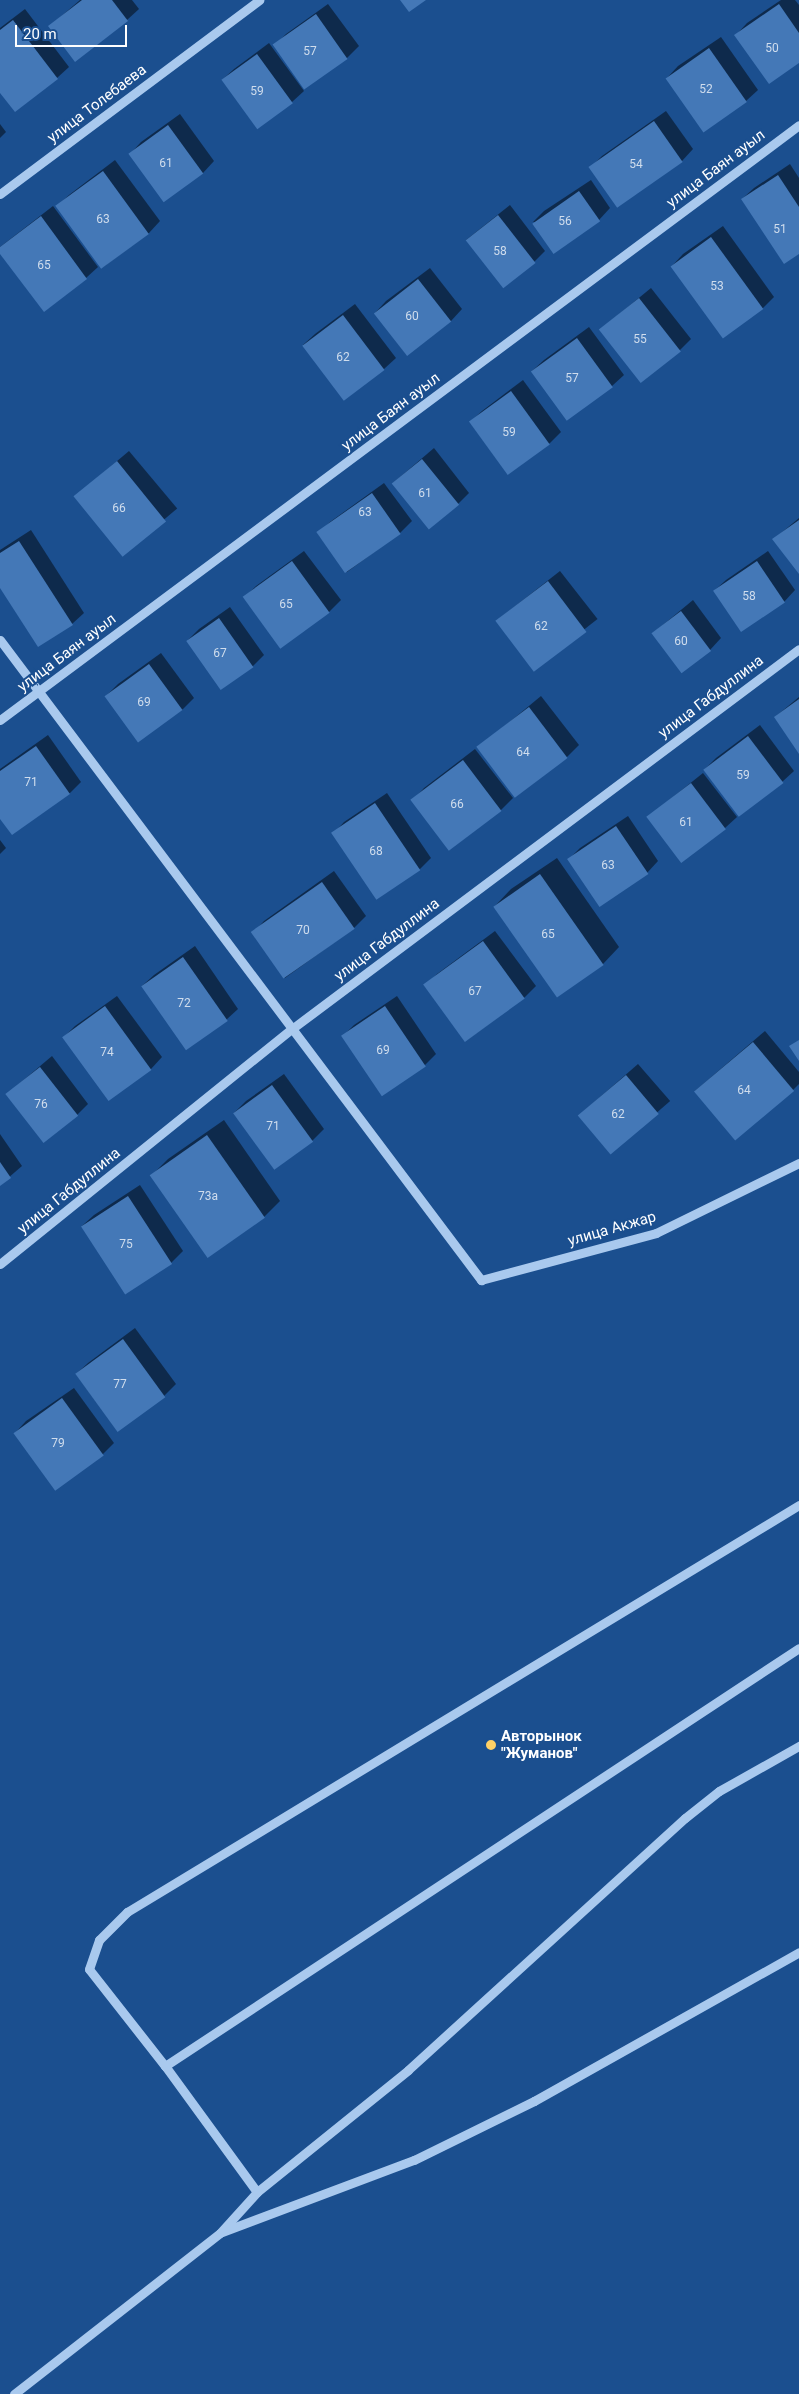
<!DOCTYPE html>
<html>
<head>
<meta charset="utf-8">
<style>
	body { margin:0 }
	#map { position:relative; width:799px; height:2394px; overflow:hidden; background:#1b4f8f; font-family:Roboto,sans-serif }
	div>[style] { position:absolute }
	.shadow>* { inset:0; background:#0007; transform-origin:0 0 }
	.building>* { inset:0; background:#4478b7; transform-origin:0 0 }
	.minor>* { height:9px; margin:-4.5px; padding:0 4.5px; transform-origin:4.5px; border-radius:4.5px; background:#a9c9ee }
	.dots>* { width:14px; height:14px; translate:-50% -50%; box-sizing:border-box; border:2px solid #1b4f8f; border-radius:50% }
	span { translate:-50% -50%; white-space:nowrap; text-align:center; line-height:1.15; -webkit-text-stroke:4px #1b4f8f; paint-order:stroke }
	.number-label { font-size:12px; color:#d0dded }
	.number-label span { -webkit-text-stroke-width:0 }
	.street-label { font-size:15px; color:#fff }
	.poi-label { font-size:15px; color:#fff; font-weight:700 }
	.left { translate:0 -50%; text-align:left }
	.scale { position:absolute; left:15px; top:25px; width:112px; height:22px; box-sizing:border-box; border:2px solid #fff; border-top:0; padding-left:6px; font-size:15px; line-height:18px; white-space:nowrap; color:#fff; -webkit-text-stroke:4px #1b4f8f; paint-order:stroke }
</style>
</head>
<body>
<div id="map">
	<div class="shadow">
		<div style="clip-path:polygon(80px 0,132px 0,139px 9px,127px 20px,50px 26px)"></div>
		<div style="clip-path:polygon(781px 0,795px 0,799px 5px,799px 62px,736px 35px,747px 23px)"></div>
		<div style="clip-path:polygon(328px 4px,359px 46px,347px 58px,274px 46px,286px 34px)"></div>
		<div style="clip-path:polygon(25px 9px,69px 67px,57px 78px,0 91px,0 28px)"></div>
		<div style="clip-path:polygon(721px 37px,758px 90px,746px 101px,667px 78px,678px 66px)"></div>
		<div style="clip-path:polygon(269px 43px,304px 91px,292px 102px,222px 80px,234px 69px)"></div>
		<div style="clip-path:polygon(666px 111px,693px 149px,682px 161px,590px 168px,602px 156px)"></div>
		<div style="clip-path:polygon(180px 114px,214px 161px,203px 173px,164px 200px,130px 154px,141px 142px)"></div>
		<div style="clip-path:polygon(0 124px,6px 132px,0 138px)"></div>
		<div style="clip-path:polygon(115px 160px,160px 221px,149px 233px,103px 267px,57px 206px,69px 195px)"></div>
		<div style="clip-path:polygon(790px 164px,799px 178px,799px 252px,742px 199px,754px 188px)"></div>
		<div style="clip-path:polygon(591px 180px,610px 208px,599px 220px,533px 222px,544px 211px)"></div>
		<div style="clip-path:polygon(510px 205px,545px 251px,534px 262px,466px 240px)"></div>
		<div style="clip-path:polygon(53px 206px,98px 267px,86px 278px,44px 310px,0 252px,0 247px)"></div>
		<div style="clip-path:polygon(723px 226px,774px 297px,763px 308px,723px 337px,672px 266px,683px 254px)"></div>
		<div style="clip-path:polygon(430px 268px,462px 309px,451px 321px,406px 354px,375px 313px,386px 301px)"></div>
		<div style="clip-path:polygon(651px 288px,691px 339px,680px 350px,601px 329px)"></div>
		<div style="clip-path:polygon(355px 304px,396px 358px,384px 369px,303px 345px,315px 334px)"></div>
		<div style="clip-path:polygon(589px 327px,624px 375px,612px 386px,532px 371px,544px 360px)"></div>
		<div style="clip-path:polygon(523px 380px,561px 432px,550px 443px,508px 474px,470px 422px,482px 411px)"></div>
		<div style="clip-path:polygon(434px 448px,469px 493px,458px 504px,393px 483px)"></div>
		<div style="left:129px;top:451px;width:75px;height:71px;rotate:50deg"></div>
		<div style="clip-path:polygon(384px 483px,412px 521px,400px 533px,347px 572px,318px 534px,330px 522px)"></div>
		<div style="clip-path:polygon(799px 518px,799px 572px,774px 539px)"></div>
		<div style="clip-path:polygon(31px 530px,84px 613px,72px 624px,0 585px,0 550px)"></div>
		<div style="clip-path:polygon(304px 551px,341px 600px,329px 612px,281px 647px,245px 597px,256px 586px)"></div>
		<div style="clip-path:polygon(768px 551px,795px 590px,784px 602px,714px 591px,726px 580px)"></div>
		<div style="left:560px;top:571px;width:61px;height:80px;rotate:52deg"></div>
		<div style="clip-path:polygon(693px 600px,721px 638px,710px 650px,652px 634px)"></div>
		<div style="clip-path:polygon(230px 607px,264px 655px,253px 666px,221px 688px,188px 640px,199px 629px)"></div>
		<div style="clip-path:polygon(161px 653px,194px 698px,183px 709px,138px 741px,106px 696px,118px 684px)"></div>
		<div style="clip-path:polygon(541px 696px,579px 745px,567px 757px,516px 796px,479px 747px)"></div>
		<div style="clip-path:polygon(799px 697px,799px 751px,775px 717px)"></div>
		<div style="clip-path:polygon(760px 725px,794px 771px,782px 782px,705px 769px,716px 758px)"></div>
		<div style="clip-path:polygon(48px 735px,81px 782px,70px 793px,12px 834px,0 816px,0 769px)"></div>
		<div style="clip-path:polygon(475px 749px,513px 798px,501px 810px,450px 849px,413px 800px,424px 788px)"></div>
		<div style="clip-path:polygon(703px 773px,737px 817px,725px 828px,648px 817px)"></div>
		<div style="clip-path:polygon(387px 793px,431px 858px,420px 869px,333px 834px,344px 822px)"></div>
		<div style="clip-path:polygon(628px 816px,658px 861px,647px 873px,569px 859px,580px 848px)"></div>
		<div style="clip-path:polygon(0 840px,6px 848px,0 854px)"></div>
		<div style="clip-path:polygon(557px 858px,619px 947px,603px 964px,557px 995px,495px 906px,511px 889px)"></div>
		<div style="clip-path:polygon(334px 871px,366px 916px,354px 928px,285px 978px,253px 933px,264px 921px)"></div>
		<div style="clip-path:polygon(495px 931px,536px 986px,525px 997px,467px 1040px,426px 985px,437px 974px)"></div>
		<div style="clip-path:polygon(195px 946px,238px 1009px,226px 1020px,142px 986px,154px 975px)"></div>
		<div style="clip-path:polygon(117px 996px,162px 1057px,151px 1069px,108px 1099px,64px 1037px,75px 1026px)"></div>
		<div style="clip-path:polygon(397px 996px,436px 1054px,425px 1065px,343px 1036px,354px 1025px)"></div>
		<div style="clip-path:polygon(765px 1031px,799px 1072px,799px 1084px,793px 1090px,695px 1091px)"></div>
		<div style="clip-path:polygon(52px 1056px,88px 1104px,77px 1115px,7px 1094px)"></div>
		<div style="left:638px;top:1064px;width:49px;height:78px;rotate:49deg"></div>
		<div style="clip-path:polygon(284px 1074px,324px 1129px,312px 1141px,274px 1168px,234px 1113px,246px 1101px)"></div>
		<div style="clip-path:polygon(224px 1120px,280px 1201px,264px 1217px,152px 1175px,168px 1159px)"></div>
		<div style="clip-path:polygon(0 1134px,22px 1166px,0 1185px)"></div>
		<div style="clip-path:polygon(140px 1185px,183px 1251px,171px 1263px,125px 1292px,82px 1226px,94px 1215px)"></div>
		<div style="clip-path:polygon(135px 1328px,176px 1384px,164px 1396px,117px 1430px,76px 1374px,88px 1363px)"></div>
		<div style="clip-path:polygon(74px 1388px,114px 1443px,103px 1454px,15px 1433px,26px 1421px)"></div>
	</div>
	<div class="building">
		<div style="clip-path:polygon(82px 0,112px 0,128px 21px,75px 62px,48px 26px)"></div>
		<div style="clip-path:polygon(400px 0,426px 0,409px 12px)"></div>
		<div style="clip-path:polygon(779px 4px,799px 33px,799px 63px,769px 84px,734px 35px)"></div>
		<div style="left:316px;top:14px;width:55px;height:53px;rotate:55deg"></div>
		<div style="clip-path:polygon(13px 20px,58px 79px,15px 112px,0 93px,0 30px)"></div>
		<div style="left:709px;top:48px;width:66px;height:53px;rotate:55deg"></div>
		<div style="left:257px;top:54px;width:61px;height:44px;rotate:54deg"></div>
		<div style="left:654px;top:121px;width:50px;height:80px;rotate:55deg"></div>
		<div style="left:168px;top:125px;width:60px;height:49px;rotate:54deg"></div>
		<div style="left:103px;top:171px;width:78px;height:59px;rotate:54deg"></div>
		<div style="clip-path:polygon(778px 175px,799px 207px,799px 254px,784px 264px,741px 199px)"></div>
		<div style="left:579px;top:191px;width:37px;height:57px;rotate:55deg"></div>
		<div style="left:498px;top:215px;width:61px;height:41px;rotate:52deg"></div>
		<div style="clip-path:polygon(41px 216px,87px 279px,44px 312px,0 254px,0 247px)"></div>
		<div style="left:711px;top:237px;width:89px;height:50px;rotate:54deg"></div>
		<div style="left:418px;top:279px;width:54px;height:56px;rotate:52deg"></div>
		<div style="left:639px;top:298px;width:68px;height:51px;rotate:52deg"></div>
		<div style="left:343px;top:315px;width:69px;height:51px;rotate:53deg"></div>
		<div style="left:577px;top:338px;width:61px;height:57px;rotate:54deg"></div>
		<div style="left:511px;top:391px;width:66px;height:52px;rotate:54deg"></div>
		<div style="left:422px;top:459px;width:59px;height:39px;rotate:51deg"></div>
		<div style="left:117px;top:461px;width:78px;height:56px;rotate:51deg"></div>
		<div style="left:372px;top:493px;width:50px;height:68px;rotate:55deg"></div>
		<div style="clip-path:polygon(799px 520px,799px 574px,772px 539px)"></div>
		<div style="clip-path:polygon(19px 541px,73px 625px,38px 647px,0 588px,0 553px)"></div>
		<div style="left:292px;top:561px;width:64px;height:61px;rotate:54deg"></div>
		<div style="left:757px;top:561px;width:50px;height:53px;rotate:56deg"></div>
		<div style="left:548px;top:581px;width:64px;height:66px;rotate:53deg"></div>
		<div style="left:681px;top:611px;width:50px;height:37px;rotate:53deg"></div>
		<div style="left:219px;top:618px;width:60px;height:40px;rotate:55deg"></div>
		<div style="left:149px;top:664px;width:57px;height:55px;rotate:54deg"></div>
		<div style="clip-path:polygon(799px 699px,799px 754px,774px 717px)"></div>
		<div style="left:529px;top:707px;width:64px;height:66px;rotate:53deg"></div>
		<div style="left:748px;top:736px;width:59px;height:56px;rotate:53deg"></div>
		<div style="clip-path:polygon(36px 746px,70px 794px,12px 835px,0 819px,0 771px)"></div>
		<div style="left:463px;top:760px;width:64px;height:66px;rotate:53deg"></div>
		<div style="left:691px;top:783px;width:58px;height:56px;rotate:53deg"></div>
		<div style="left:375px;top:803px;width:81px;height:53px;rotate:56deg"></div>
		<div style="left:616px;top:826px;width:58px;height:59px;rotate:56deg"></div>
		<div style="left:540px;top:874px;width:111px;height:57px;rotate:55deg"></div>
		<div style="left:322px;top:882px;width:57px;height:87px;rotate:55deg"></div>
		<div style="left:483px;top:941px;width:71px;height:74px;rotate:54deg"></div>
		<div style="left:183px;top:957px;width:78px;height:51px;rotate:55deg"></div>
		<div style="left:105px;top:1006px;width:79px;height:53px;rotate:54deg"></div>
		<div style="left:385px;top:1006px;width:73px;height:53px;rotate:56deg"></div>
		<div style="clip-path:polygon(799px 1040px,799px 1061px,789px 1046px)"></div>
		<div style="left:753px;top:1042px;width:64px;height:77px;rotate:50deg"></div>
		<div style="left:40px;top:1067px;width:62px;height:44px;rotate:52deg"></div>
		<div style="left:626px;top:1075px;width:51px;height:63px;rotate:50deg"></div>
		<div style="left:272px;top:1085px;width:70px;height:48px;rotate:54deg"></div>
		<div style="left:207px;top:1135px;width:101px;height:70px;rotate:55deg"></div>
		<div style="clip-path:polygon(0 1162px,11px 1178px,0 1186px)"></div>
		<div style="left:128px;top:1196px;width:81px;height:56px;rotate:57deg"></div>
		<div style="left:123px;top:1339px;width:72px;height:59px;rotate:54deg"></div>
		<div style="left:62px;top:1398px;width:71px;height:60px;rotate:54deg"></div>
	</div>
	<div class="minor">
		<div style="left:0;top:194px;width:324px;rotate:-36.8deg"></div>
		<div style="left:0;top:640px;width:801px;rotate:53.07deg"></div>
		<div style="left:481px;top:1280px;width:181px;rotate:-15deg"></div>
		<div style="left:656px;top:1233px;width:159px;rotate:-26.1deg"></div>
		<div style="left:0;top:720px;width:996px;rotate:-36.67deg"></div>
		<div style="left:0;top:1264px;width:376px;rotate:-38.9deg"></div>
		<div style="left:293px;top:1028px;width:632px;rotate:-36.83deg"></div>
		<div style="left:165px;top:2066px;width:759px;rotate:-33.4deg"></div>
		<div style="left:257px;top:2192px;width:156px;rotate:-126.1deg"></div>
		<div style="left:165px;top:2066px;width:123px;rotate:-128.1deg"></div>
		<div style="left:89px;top:1969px;width:31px;rotate:-71deg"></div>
		<div style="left:99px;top:1940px;width:40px;rotate:-45deg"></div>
		<div style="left:127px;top:1912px;width:786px;rotate:-31.2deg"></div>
		<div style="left:222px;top:2232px;width:205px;rotate:-20.6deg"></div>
		<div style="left:414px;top:2160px;width:134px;rotate:-26.2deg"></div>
		<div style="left:534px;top:2101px;width:304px;rotate:-29.3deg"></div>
		<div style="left:14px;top:2394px;width:261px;rotate:-38deg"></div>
		<div style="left:220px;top:2233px;width:55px;rotate:-47.9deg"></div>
		<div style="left:257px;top:2192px;width:194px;rotate:-38.9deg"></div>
		<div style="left:408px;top:2070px;width:374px;rotate:-42.3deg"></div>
		<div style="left:685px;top:1818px;width:43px;rotate:-38.5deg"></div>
		<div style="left:719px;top:1791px;width:92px;rotate:-29.4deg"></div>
	</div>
	<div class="dots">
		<div style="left:491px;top:1745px;background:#ffd166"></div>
	</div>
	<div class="number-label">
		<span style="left:772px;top:49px">50</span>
		<span style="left:310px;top:52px">57</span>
		<span style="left:706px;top:90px">52</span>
		<span style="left:257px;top:92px">59</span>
		<span style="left:166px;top:164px">61</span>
		<span style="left:636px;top:165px">54</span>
		<span style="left:103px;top:220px">63</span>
		<span style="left:565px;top:222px">56</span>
		<span style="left:780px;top:230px">51</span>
		<span style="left:500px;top:252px">58</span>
		<span style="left:44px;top:266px">65</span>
		<span style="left:717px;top:287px">53</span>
		<span style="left:412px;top:317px">60</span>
		<span style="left:640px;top:340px">55</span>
		<span style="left:343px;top:358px">62</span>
		<span style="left:572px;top:379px">57</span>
		<span style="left:509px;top:433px">59</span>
		<span style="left:425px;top:494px">61</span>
		<span style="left:119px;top:509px">66</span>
		<span style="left:365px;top:513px">63</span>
		<span style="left:749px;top:597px">58</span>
		<span style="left:286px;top:605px">65</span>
		<span style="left:541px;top:627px">62</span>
		<span style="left:681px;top:642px">60</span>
		<span style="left:220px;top:654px">67</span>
		<span style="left:144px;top:703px">69</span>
		<span style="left:523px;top:753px">64</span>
		<span style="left:743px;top:776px">59</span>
		<span style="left:31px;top:783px">71</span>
		<span style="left:457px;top:805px">66</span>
		<span style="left:686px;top:823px">61</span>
		<span style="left:376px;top:852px">68</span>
		<span style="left:608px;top:866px">63</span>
		<span style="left:303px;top:931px">70</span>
		<span style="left:548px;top:935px">65</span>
		<span style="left:475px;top:992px">67</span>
		<span style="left:184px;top:1004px">72</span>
		<span style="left:383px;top:1051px">69</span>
		<span style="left:107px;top:1053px">74</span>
		<span style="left:744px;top:1091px">64</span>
		<span style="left:41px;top:1105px">76</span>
		<span style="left:618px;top:1115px">62</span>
		<span style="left:273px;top:1127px">71</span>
		<span style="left:208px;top:1197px">73а</span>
		<span style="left:126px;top:1245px">75</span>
		<span style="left:120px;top:1385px">77</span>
		<span style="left:58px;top:1444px">79</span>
	</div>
	<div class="street-label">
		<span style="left:97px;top:104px;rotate:-37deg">улица Толебаева</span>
		<span style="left:716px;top:169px;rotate:-37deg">улица Баян ауыл</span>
		<span style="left:391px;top:412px;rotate:-37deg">улица Баян ауыл</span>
		<span style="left:67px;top:653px;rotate:-37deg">улица Баян ауыл</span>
		<span style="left:711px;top:697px;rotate:-37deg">улица Габдуллина</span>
		<span style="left:387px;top:940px;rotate:-37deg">улица Габдуллина</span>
		<span style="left:69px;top:1191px;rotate:-39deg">улица Габдуллина</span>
		<span style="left:612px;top:1229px;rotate:-16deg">улица Акжар</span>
	</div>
	<div class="poi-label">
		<span class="left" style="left:501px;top:1745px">Авторынок<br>"Жуманов"</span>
	</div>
	<div class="scale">20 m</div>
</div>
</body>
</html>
